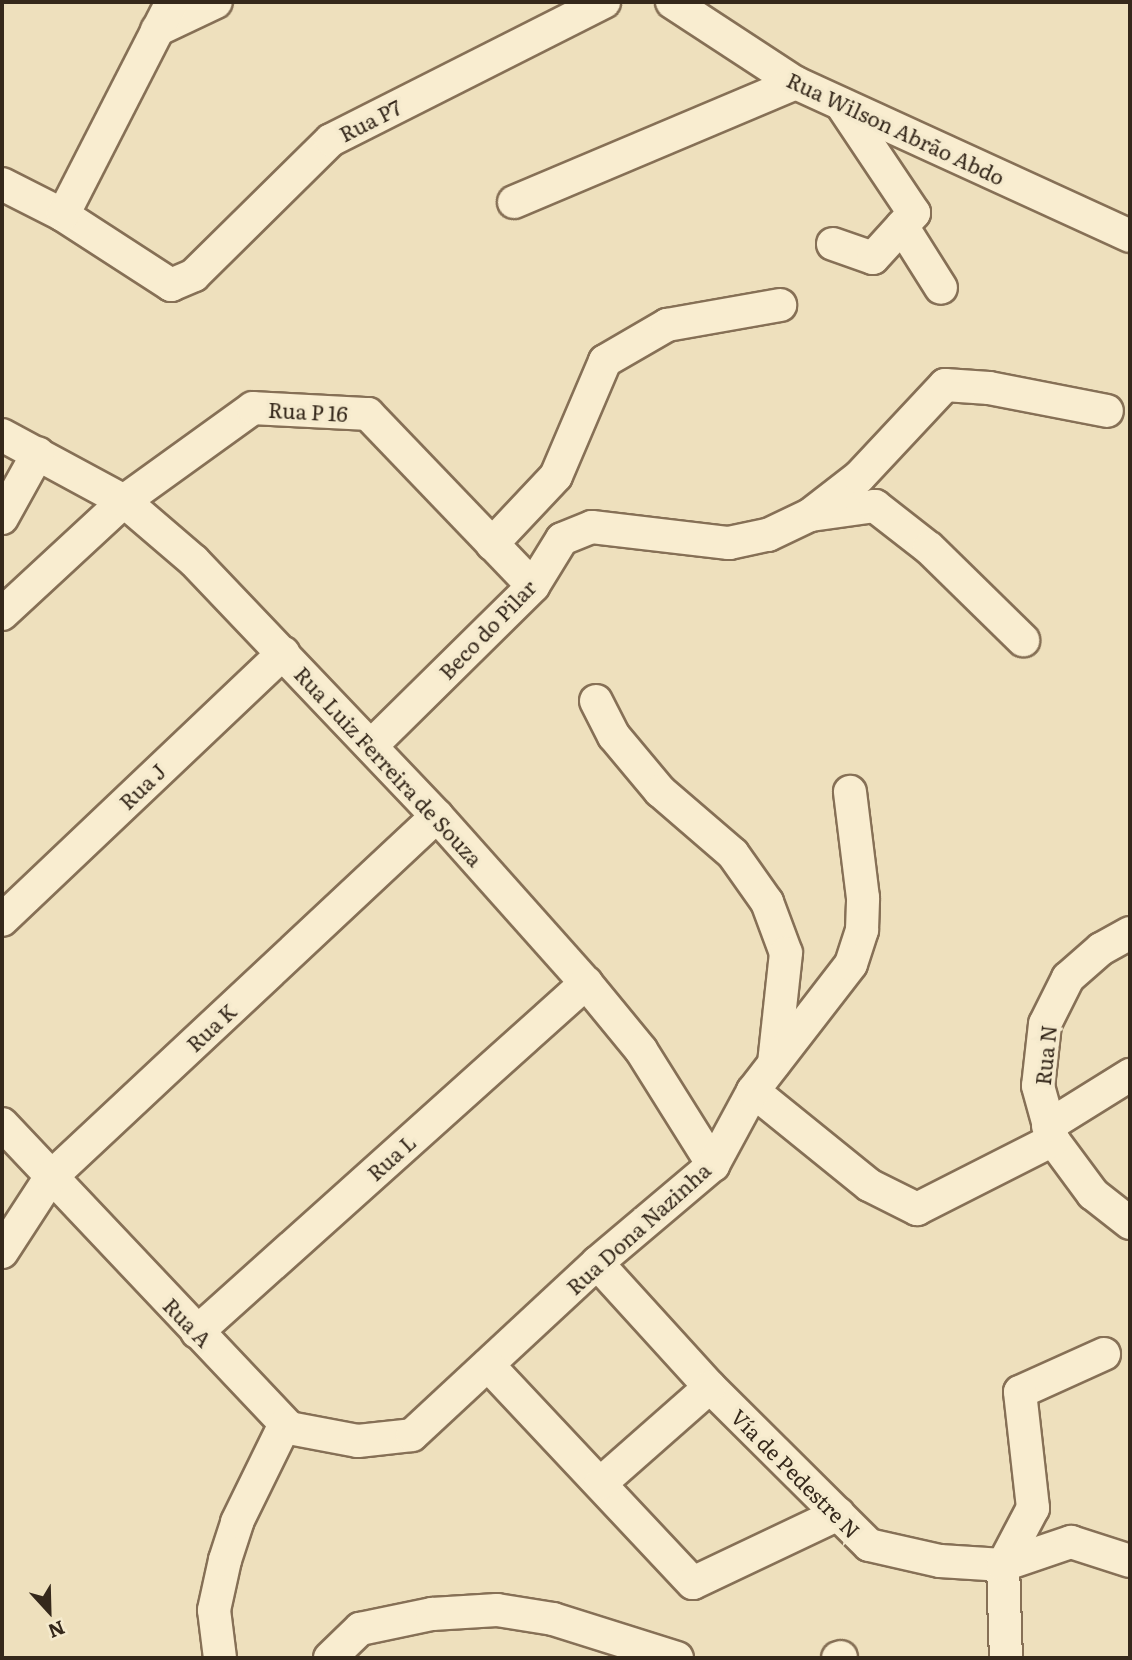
<!DOCTYPE html>
<html>
<head>
<meta charset="utf-8">
<style>
	body { margin:0 }
	#map { position:relative; width:1132px; height:1660px; overflow:hidden; background:#eee0bd; font-family:Literata,serif }
	div>[style] { position:absolute }
	.roads { filter:drop-shadow(2px 0 #867056) drop-shadow(-2px 0 #867056) drop-shadow(0 2px #867056) drop-shadow(0 -2px #867056) }
	.minor>* { height:32px; margin:-16px; padding:0 16px; transform-origin:16px; border-radius:16px; background:#f9edd0 }
	span { translate:-50% -50%; white-space:nowrap; text-align:center; line-height:1.15; -webkit-text-stroke:7px #f5eacd; paint-order:stroke }
	.street-label { font-size:21px; color:#35281b }
	.frame { position:absolute; inset:0; border:4px solid #35281b; pointer-events:none }
	.north { position:absolute; left:14px; top:1576px; width:70px; height:70px; -webkit-text-stroke:5px #f5eacd; paint-order:stroke; rotate:158deg; font-size:19px; font-weight:700; line-height:28px; text-align:center; color:#35281b }
	.north::after { content:''; display:block; margin:auto; width:24px; height:32px; background:#35281b; clip-path:polygon(50% 0,100% 100%,50% 72%,0 100%) }
</style>
</head>
<body>
<div id="map">
	<div class="roads">
		<div class="minor">
			<div style="left:672px;top:2px;width:148px;rotate:33.2deg"></div>
			<div style="left:796px;top:83px;width:367px;rotate:24.6deg"></div>
			<div style="left:157px;top:30px;width:65px;rotate:-25.4deg"></div>
			<div style="left:2px;top:184px;width:68px;rotate:26.9deg"></div>
			<div style="left:63px;top:215px;width:129px;rotate:32.9deg"></div>
			<div style="left:171px;top:285px;width:25px;rotate:-23deg"></div>
			<div style="left:194px;top:275px;width:192px;rotate:-44.6deg"></div>
			<div style="left:331px;top:140px;width:306px;rotate:-26.8deg"></div>
			<div style="left:514px;top:202px;width:306px;rotate:-22.9deg"></div>
			<div style="left:63px;top:215px;width:239px;rotate:-62.9deg"></div>
			<div style="left:902px;top:226px;width:73px;rotate:57.8deg"></div>
			<div style="left:833px;top:244px;width:42px;rotate:19.3deg"></div>
			<div style="left:873px;top:258px;width:61px;rotate:-47.7deg"></div>
			<div style="left:914px;top:213px;width:131px;rotate:-123.8deg"></div>
			<div style="left:2px;top:435px;width:139px;rotate:28.4deg"></div>
			<div style="left:124px;top:501px;width:92px;rotate:40.6deg"></div>
			<div style="left:194px;top:561px;width:352px;rotate:46.4deg"></div>
			<div style="left:437px;top:816px;width:224px;rotate:48.3deg"></div>
			<div style="left:586px;top:983px;width:87px;rotate:50.6deg"></div>
			<div style="left:641px;top:1050px;width:136px;rotate:57.9deg"></div>
			<div style="left:811px;top:515px;width:65px;rotate:-8deg"></div>
			<div style="left:875px;top:506px;width:68px;rotate:37.9deg"></div>
			<div style="left:929px;top:548px;width:132px;rotate:44.4deg"></div>
			<div style="left:2px;top:518px;width:74px;rotate:-61deg"></div>
			<div style="left:492px;top:544px;width:93px;rotate:-46.7deg"></div>
			<div style="left:556px;top:476px;width:125px;rotate:-66.9deg"></div>
			<div style="left:605px;top:361px;width:72px;rotate:-30.1deg"></div>
			<div style="left:667px;top:325px;width:115px;rotate:-10deg"></div>
			<div style="left:2px;top:614px;width:166px;rotate:-42.8deg"></div>
			<div style="left:124px;top:501px;width:159px;rotate:-35.8deg"></div>
			<div style="left:253px;top:408px;width:115px;rotate:3deg"></div>
			<div style="left:368px;top:414px;width:238px;rotate:46.2deg"></div>
			<div style="left:596px;top:701px;width:39px;rotate:63deg"></div>
			<div style="left:614px;top:736px;width:72px;rotate:50.1deg"></div>
			<div style="left:660px;top:791px;width:96px;rotate:40.8deg"></div>
			<div style="left:733px;top:854px;width:59px;rotate:54.7deg"></div>
			<div style="left:767px;top:902px;width:54px;rotate:69.6deg"></div>
			<div style="left:786px;top:953px;width:111px;rotate:96.2deg"></div>
			<div style="left:371px;top:746px;width:228px;rotate:-44.6deg"></div>
			<div style="left:533px;top:586px;width:55px;rotate:-58.3deg"></div>
			<div style="left:562px;top:539px;width:32px;rotate:-22deg"></div>
			<div style="left:592px;top:527px;width:138px;rotate:6.7deg"></div>
			<div style="left:729px;top:543px;width:40px;rotate:-12deg"></div>
			<div style="left:768px;top:535px;width:47px;rotate:-25.5deg"></div>
			<div style="left:810px;top:515px;width:62px;rotate:-37.8deg"></div>
			<div style="left:859px;top:477px;width:126px;rotate:-46.9deg"></div>
			<div style="left:945px;top:385px;width:44px;rotate:3.9deg"></div>
			<div style="left:989px;top:388px;width:120px;rotate:11deg"></div>
			<div style="left:2px;top:920px;width:388px;rotate:-43.5deg"></div>
			<div style="left:1130px;top:933px;width:33px;rotate:151deg"></div>
			<div style="left:1101px;top:949px;width:44px;rotate:138.7deg"></div>
			<div style="left:1068px;top:978px;width:51px;rotate:116.6deg"></div>
			<div style="left:1045px;top:1024px;width:62px;rotate:96.4deg"></div>
			<div style="left:1038px;top:1086px;width:56px;rotate:74.5deg"></div>
			<div style="left:1053px;top:1140px;width:67px;rotate:53.5deg"></div>
			<div style="left:1093px;top:1194px;width:47px;rotate:38.1deg"></div>
			<div style="left:753px;top:1091px;width:149px;rotate:39deg"></div>
			<div style="left:869px;top:1185px;width:54px;rotate:26.6deg"></div>
			<div style="left:917px;top:1209px;width:153px;rotate:-26.9deg"></div>
			<div style="left:2px;top:1124px;width:418px;rotate:46.6deg"></div>
			<div style="left:289px;top:1428px;width:70px;rotate:10.7deg"></div>
			<div style="left:358px;top:1441px;width:54px;rotate:-6.3deg"></div>
			<div style="left:412px;top:1435px;width:253px;rotate:-42.9deg"></div>
			<div style="left:597px;top:1263px;width:152px;rotate:-40.2deg"></div>
			<div style="left:713px;top:1165px;width:84px;rotate:-61.6deg"></div>
			<div style="left:753px;top:1091px;width:160px;rotate:-52.3deg"></div>
			<div style="left:851px;top:964px;width:36px;rotate:-72deg"></div>
			<div style="left:862px;top:930px;width:32px;rotate:-88deg"></div>
			<div style="left:863px;top:898px;width:107px;rotate:-97deg"></div>
			<div style="left:1048px;top:1126px;width:97px;rotate:-31.9deg"></div>
			<div style="left:2px;top:1252px;width:88px;rotate:-57deg"></div>
			<div style="left:50px;top:1178px;width:530px;rotate:-43.09deg"></div>
			<div style="left:597px;top:1263px;width:168px;rotate:47.7deg"></div>
			<div style="left:710px;top:1387px;width:224px;rotate:44.8deg"></div>
			<div style="left:869px;top:1545px;width:73px;rotate:12.7deg"></div>
			<div style="left:940px;top:1561px;width:63px;rotate:3.6deg"></div>
			<div style="left:1003px;top:1565px;width:93px;rotate:88.2deg"></div>
			<div style="left:197px;top:1332px;width:523px;rotate:-41.9deg"></div>
			<div style="left:1104px;top:1354px;width:92px;rotate:155.7deg"></div>
			<div style="left:1020px;top:1392px;width:117px;rotate:83.6deg"></div>
			<div style="left:1033px;top:1508px;width:64px;rotate:117.8deg"></div>
			<div style="left:1003px;top:1565px;width:72px;rotate:-18.7deg"></div>
			<div style="left:1071px;top:1542px;width:62px;rotate:17.9deg"></div>
			<div style="left:488px;top:1365px;width:299px;rotate:46.8deg"></div>
			<div style="left:693px;top:1583px;width:161px;rotate:-25.4deg"></div>
			<div style="left:601px;top:1483px;width:145px;rotate:-41.4deg"></div>
			<div style="left:220px;top:1658px;width:48px;rotate:-97.1deg"></div>
			<div style="left:214px;top:1610px;width:51px;rotate:-77.6deg"></div>
			<div style="left:225px;top:1560px;width:40px;rotate:-72deg"></div>
			<div style="left:237px;top:1522px;width:109px;rotate:-63.9deg"></div>
			<div style="left:330px;top:1658px;width:42px;rotate:-44deg"></div>
			<div style="left:360px;top:1629px;width:74px;rotate:-11.8deg"></div>
			<div style="left:432px;top:1614px;width:65px;rotate:-3.5deg"></div>
			<div style="left:497px;top:1610px;width:57px;rotate:9.1deg"></div>
			<div style="left:553px;top:1619px;width:130px;rotate:17.5deg"></div>
			<div style="left:838px;top:1658px;width:3px;rotate:-18deg"></div>
		</div>
	</div>
	<div class="street-label">
		<span style="left:370px;top:120px;rotate:-27deg">Rua P7</span>
		<span style="left:896px;top:128px;rotate:25deg">Rua Wilson Abrão Abdo</span>
		<span style="left:308px;top:411px;rotate:3deg">Rua P 16</span>
		<span style="left:487px;top:629px;rotate:-46deg">Beco do Pilar</span>
		<span style="left:389px;top:766px;rotate:47deg">Rua Luiz Ferreira de Souza</span>
		<span style="left:142px;top:786px;rotate:-44deg">Rua J</span>
		<span style="left:211px;top:1027px;rotate:-43deg">Rua K</span>
		<span style="left:1045px;top:1055px;rotate:-84deg">Rua N</span>
		<span style="left:391px;top:1157px;rotate:-42deg">Rua L</span>
		<span style="left:638px;top:1228px;rotate:-42deg">Rua Dona Nazinha</span>
		<span style="left:188px;top:1322px;rotate:46deg">Rua A</span>
		<span style="left:796px;top:1473px;rotate:45deg">Vía de Pedestre N</span>
	</div>
	<div class="frame"></div>
	<div class="north">N</div>
</div>
</body>
</html>
